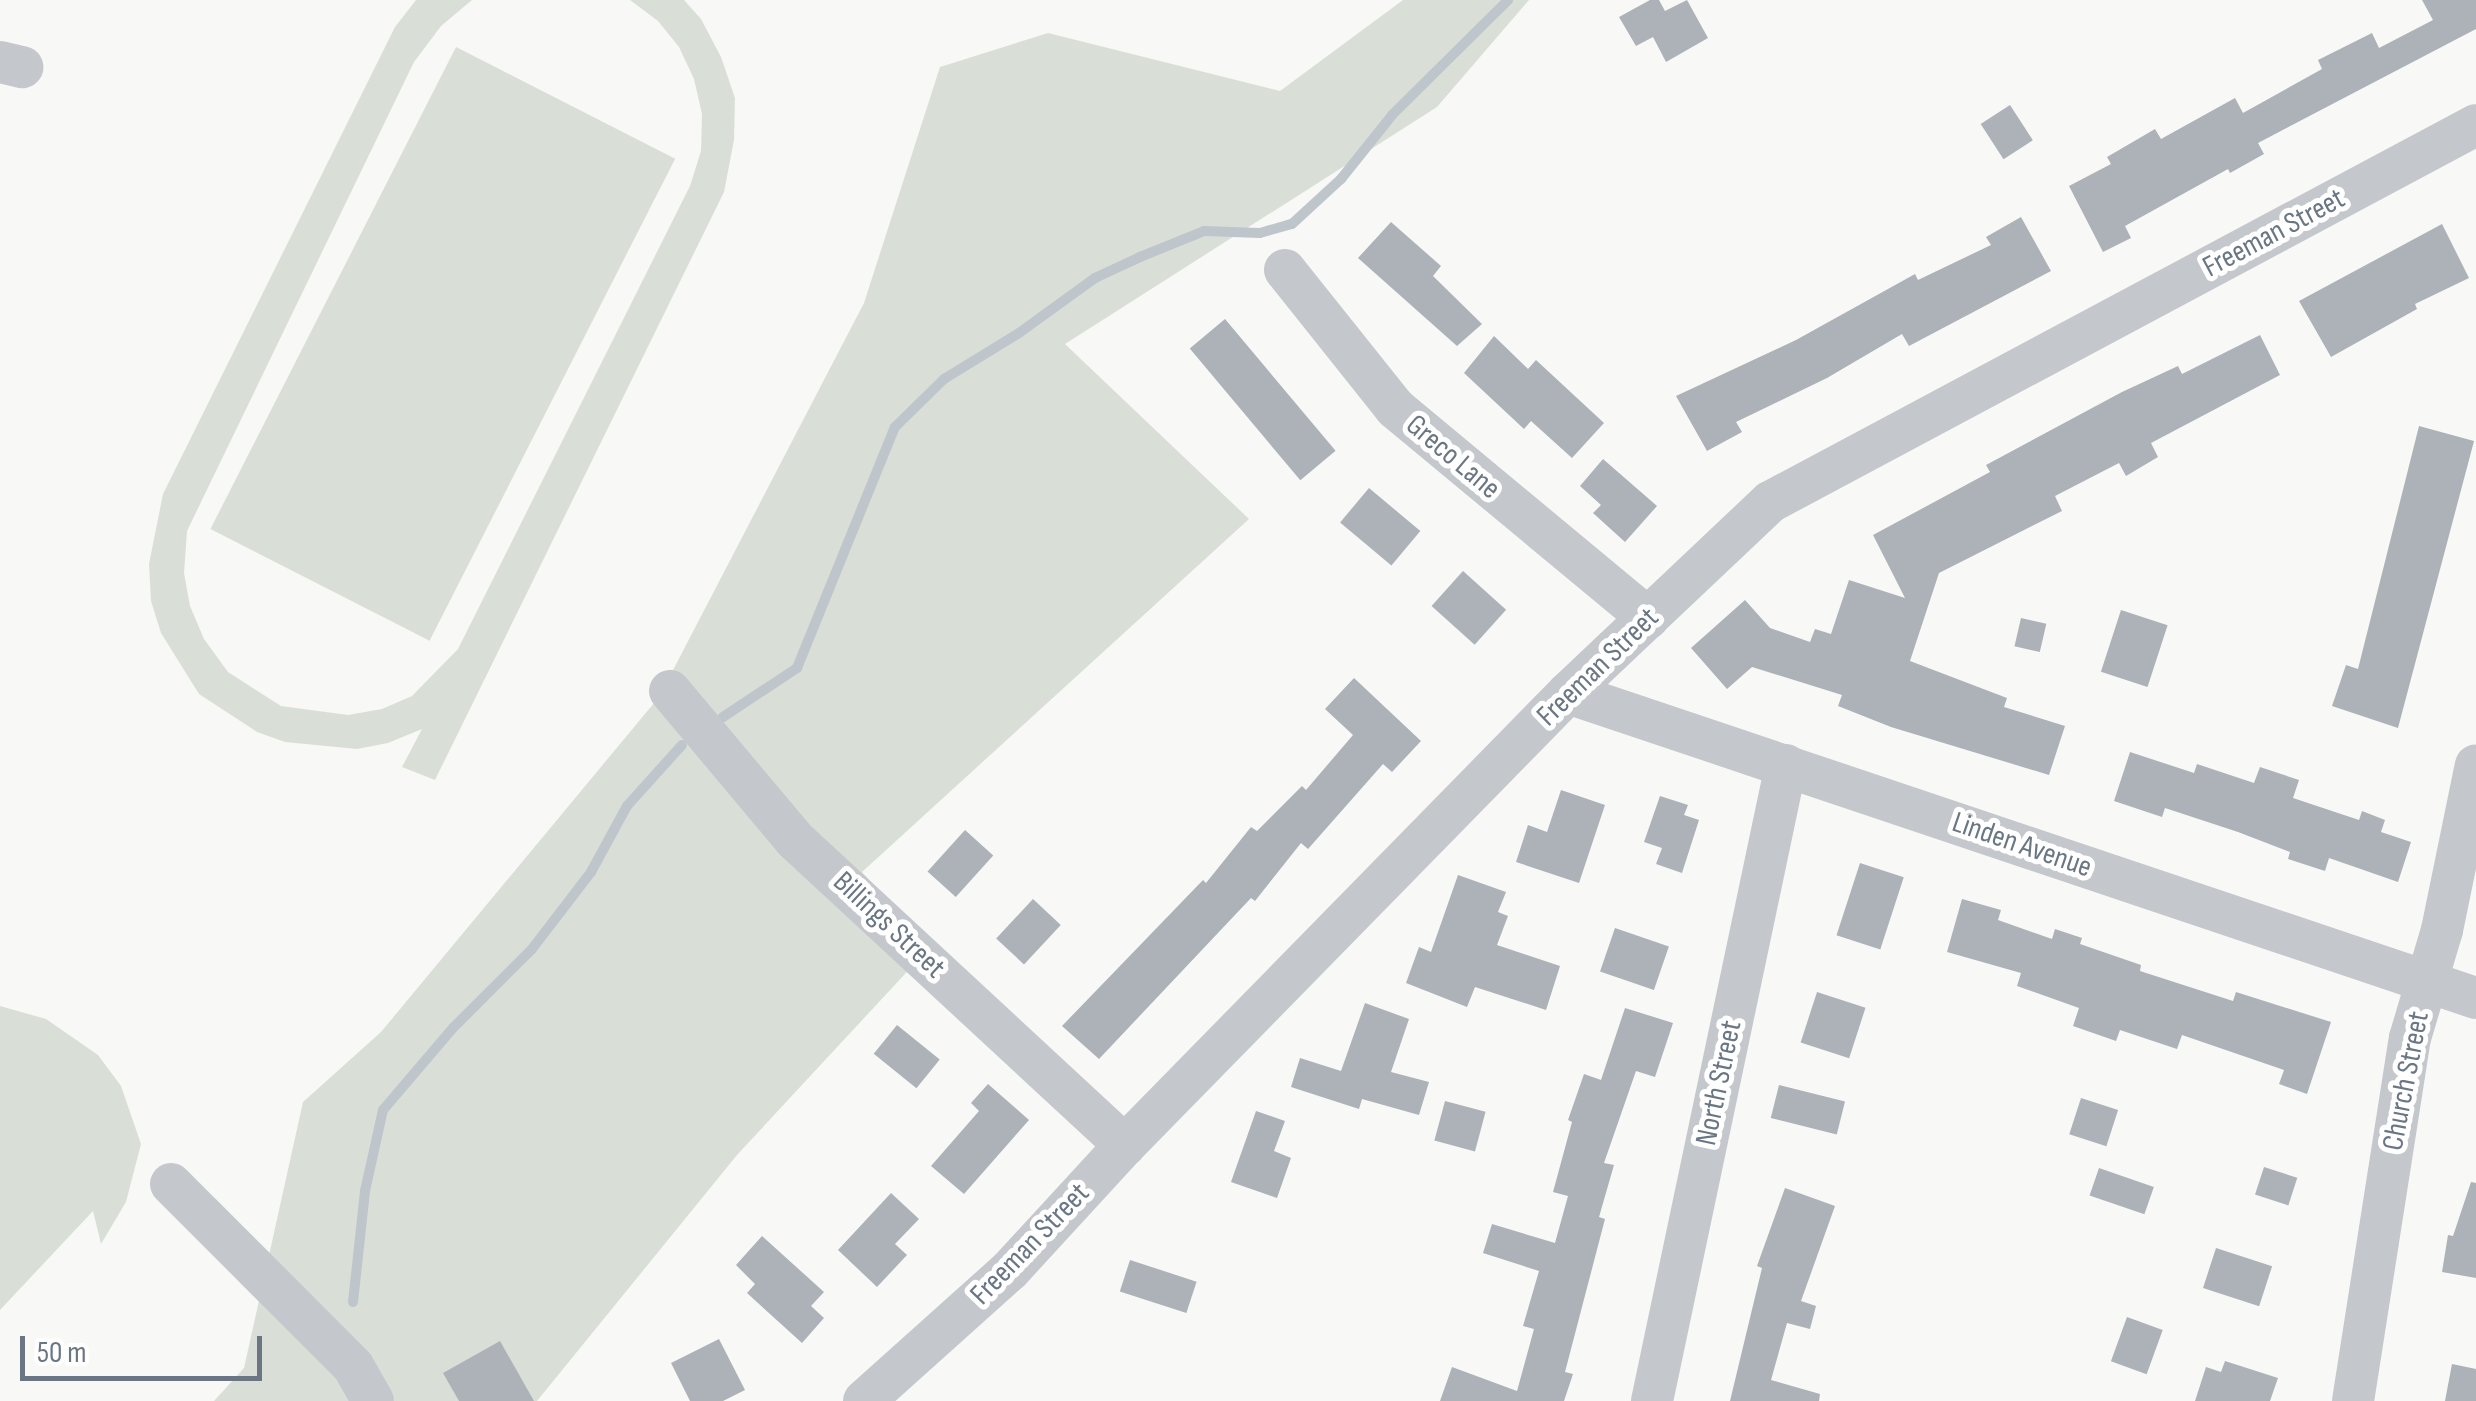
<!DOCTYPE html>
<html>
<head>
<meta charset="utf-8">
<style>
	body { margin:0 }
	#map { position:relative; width:2476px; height:1401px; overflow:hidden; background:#f8f8f6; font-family:"Sofia Sans Condensed",sans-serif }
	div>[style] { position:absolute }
	.green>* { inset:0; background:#d9dfd7; transform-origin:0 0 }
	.stream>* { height:10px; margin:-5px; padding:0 5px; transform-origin:5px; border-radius:5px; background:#bec6cc }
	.building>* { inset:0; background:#acb2b8; transform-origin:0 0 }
	.minor>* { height:42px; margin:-21px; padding:0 21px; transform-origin:21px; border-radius:21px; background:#c4c7cb }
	span { translate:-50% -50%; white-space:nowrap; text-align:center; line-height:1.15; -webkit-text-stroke:10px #fff; paint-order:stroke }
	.street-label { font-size:30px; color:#6a7684 }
	.scale { position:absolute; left:20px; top:1336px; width:242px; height:45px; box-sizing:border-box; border:5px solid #6a7684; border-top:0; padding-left:12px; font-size:30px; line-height:35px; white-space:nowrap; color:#6a7684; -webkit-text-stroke:8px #fff; paint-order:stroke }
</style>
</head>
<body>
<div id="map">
	<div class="green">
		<div style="clip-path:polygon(416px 0,472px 0,441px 26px,414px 62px,187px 531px,184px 573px,190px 606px,204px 639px,228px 672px,281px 706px,348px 715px,382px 709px,412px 696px,458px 649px,690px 186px,701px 151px,702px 114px,694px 79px,679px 47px,658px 21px,630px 0,684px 0,701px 19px,721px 57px,735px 98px,734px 140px,724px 192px,435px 780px,402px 767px,422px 729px,388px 743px,357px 749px,285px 742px,257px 732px,199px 694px,161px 633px,151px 601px,149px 564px,163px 494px,395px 27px)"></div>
		<div style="clip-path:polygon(1403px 0,1529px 0,1437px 107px,1065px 344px,1249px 519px,862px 872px,930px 947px,737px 1155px,537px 1401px,214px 1401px,244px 1368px,303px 1102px,381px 1032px,659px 697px,864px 303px,940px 67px,1048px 33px,1280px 91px)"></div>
		<div style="left:456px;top:47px;width:246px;height:541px;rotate:27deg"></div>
		<div style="clip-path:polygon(0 1006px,46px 1019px,98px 1055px,121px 1086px,141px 1144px,126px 1202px,101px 1244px,93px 1211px,0 1310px)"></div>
	</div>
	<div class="stream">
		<div style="left:723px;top:717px;width:89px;rotate:-33.5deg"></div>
		<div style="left:797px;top:668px;width:260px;rotate:-67.9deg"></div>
		<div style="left:895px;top:427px;width:69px;rotate:-44.4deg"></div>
		<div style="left:944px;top:379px;width:88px;rotate:-31.5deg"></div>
		<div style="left:1019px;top:333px;width:94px;rotate:-35.9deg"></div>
		<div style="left:1095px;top:278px;width:50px;rotate:-25deg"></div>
		<div style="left:1140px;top:257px;width:69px;rotate:-22.1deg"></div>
		<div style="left:1204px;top:231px;width:56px;rotate:2deg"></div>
		<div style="left:1260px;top:233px;width:33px;rotate:-16deg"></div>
		<div style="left:1292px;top:224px;width:67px;rotate:-42.6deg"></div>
		<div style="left:1341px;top:179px;width:83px;rotate:-51.3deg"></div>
		<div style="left:1393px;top:114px;width:162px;rotate:-44.7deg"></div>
		<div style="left:353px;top:1302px;width:112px;rotate:-83.8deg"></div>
		<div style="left:365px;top:1191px;width:83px;rotate:-77.5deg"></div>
		<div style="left:383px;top:1110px;width:109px;rotate:-49.5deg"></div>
		<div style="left:454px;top:1027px;width:110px;rotate:-45deg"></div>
		<div style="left:532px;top:949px;width:97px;rotate:-52.5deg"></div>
		<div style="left:591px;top:872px;width:75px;rotate:-61.4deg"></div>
		<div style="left:627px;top:806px;width:82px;rotate:-48deg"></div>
	</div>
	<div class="building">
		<div style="clip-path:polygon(1650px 0,1659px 0,1665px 11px,1687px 0,1708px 38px,1666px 62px,1653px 37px,1636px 46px,1619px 17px)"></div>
		<div style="clip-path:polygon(2422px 0,2476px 0,2476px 29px,2258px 143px,2264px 154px,2230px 173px,2228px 169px,2125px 226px,2131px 238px,2103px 252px,2069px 186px,2111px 164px,2107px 157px,2155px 129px,2161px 139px,2235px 98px,2243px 113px,2322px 69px,2318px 60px,2372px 33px,2379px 48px,2433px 20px)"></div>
		<div style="left:2010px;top:105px;width:42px;height:35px;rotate:57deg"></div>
		<div style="clip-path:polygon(2021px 217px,2051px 271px,1909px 346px,1902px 334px,1827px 378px,1736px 422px,1742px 432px,1707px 451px,1676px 396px,1796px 340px,1915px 274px,1918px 280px,1991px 245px,1986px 237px)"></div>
		<div style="clip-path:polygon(1391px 222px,1441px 266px,1433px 276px,1482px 324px,1457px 346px,1358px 258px)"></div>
		<div style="clip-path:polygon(2442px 224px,2469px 278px,2415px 304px,2417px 309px,2331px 357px,2299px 301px)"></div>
		<div style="left:1225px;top:319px;width:172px;height:46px;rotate:50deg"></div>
		<div style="clip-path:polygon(2260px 335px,2280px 375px,2151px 443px,2158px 457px,2126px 476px,2119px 463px,2055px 496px,2062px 511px,1939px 573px,1910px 661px,2007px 698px,2004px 707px,2065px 726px,2049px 775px,1891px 727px,1838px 706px,1842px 695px,1752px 667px,1727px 689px,1691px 648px,1745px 600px,1770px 628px,1810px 642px,1815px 629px,1831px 634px,1849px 580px,1905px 598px,1873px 535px,1990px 472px,1986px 465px,2122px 392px,2178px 366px,2182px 374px)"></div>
		<div style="clip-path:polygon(1494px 336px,1528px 369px,1536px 360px,1604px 423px,1572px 458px,1531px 421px,1524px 429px,1464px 373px)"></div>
		<div style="clip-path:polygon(2419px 426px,2474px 441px,2398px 728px,2332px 706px,2346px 665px,2358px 669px)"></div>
		<div style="clip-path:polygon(1603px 459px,1657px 506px,1625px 542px,1593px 513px,1601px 505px,1580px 486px)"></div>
		<div style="left:1369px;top:488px;width:67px;height:45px;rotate:40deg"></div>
		<div style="left:1463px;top:571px;width:58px;height:47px;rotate:42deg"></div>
		<div style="left:2121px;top:610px;width:49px;height:65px;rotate:18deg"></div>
		<div style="left:2021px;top:618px;width:26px;height:29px;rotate:13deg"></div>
		<div style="clip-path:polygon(1354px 678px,1421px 741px,1392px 772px,1383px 764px,1308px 849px,1301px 843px,1255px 901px,1251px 898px,1099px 1059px,1062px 1026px,1203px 880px,1206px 883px,1251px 827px,1257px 831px,1302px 786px,1306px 790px,1353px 735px,1325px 709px)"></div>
		<div style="clip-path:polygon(2130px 752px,2194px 773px,2197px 764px,2254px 783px,2260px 767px,2299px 780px,2293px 798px,2359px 820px,2362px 811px,2385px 820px,2381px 832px,2411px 842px,2398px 882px,2329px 858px,2325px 871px,2288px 859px,2290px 852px,2238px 832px,2165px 808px,2162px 817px,2114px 801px)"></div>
		<div style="clip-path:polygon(1561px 790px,1605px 805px,1579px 883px,1516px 862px,1528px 825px,1547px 832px)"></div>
		<div style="clip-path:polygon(1660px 796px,1688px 805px,1684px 815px,1699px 820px,1682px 873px,1656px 864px,1662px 848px,1644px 842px)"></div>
		<div style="left:965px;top:830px;width:38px;height:56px;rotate:42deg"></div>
		<div style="left:1860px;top:863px;width:46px;height:76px;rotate:18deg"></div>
		<div style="clip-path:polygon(1458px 875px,1506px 892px,1498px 912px,1508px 916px,1497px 945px,1560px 966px,1546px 1010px,1475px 987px,1467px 1007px,1406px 983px,1419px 947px,1431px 952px)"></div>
		<div style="left:1033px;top:899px;width:38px;height:54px;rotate:43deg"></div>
		<div style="clip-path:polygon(1962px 899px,2001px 910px,1998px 920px,2052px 939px,2055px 929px,2082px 938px,2080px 944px,2141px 965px,2140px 971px,2233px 1001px,2236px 992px,2331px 1022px,2307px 1094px,2279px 1084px,2284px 1070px,2182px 1035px,2177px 1049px,2120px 1030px,2116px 1041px,2073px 1026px,2079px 1008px,2017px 986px,2021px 973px,1947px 952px)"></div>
		<div style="left:1615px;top:928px;width:57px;height:46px;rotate:19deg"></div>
		<div style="left:1817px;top:992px;width:51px;height:53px;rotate:18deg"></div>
		<div style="clip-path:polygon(1365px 1003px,1409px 1019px,1391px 1072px,1429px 1082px,1419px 1115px,1362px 1099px,1359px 1109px,1291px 1087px,1300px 1058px,1341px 1071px)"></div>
		<div style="clip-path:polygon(1625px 1008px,1673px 1023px,1655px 1077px,1636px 1071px,1604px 1163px,1614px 1165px,1599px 1217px,1605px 1219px,1565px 1372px,1573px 1374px,1564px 1401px,1440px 1401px,1452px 1367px,1517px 1391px,1534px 1329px,1523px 1326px,1539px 1271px,1483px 1253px,1492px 1224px,1555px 1243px,1568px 1196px,1553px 1192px,1572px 1122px,1568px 1120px,1584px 1074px,1601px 1080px)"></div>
		<div style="left:897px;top:1025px;width:55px;height:37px;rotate:39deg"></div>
		<div style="clip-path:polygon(988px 1084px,1029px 1120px,964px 1194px,931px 1166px,979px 1111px,971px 1103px)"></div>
		<div style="left:1779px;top:1085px;width:68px;height:34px;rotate:14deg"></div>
		<div style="left:2081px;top:1098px;width:39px;height:38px;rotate:18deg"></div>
		<div style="left:1445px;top:1101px;width:42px;height:41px;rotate:15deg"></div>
		<div style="clip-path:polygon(1256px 1111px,1285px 1121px,1274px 1151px,1291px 1158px,1277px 1198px,1231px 1182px)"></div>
		<div style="left:2264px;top:1167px;width:35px;height:29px;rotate:18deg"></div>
		<div style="left:2099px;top:1168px;width:58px;height:29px;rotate:19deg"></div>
		<div style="clip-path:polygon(2471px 1182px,2476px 1183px,2476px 1278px,2442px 1272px,2448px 1235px,2453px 1236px)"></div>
		<div style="clip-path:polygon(1785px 1188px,1835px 1206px,1801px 1301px,1816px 1306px,1810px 1329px,1787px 1323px,1771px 1380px,1820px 1394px,1819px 1401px,1730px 1401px,1762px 1268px,1757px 1266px)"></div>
		<div style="clip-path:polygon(891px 1193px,919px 1219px,895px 1244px,907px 1255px,877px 1287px,838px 1250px)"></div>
		<div style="clip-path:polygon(762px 1236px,824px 1292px,811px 1306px,824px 1318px,802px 1343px,747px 1293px,755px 1284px,736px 1265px)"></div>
		<div style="left:2216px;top:1248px;width:59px;height:42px;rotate:18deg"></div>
		<div style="left:1130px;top:1260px;width:70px;height:33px;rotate:18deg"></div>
		<div style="left:2127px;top:1317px;width:38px;height:47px;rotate:20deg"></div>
		<div style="clip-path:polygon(719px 1339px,745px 1390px,723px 1401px,690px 1401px,671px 1363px)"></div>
		<div style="clip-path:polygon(500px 1341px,534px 1401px,459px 1401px,443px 1373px)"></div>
		<div style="clip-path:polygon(2225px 1361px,2278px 1378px,2270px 1401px,2195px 1401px,2206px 1367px,2221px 1372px)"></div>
		<div style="clip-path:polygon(2452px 1364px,2476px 1369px,2476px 1401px,2445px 1401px)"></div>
	</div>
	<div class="minor">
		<div style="left:0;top:62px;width:23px;rotate:13deg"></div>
		<div style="left:1285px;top:270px;width:176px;rotate:51.4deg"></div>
		<div style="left:1395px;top:408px;width:329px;rotate:39.7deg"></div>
		<div style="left:670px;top:691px;width:193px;rotate:50deg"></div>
		<div style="left:794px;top:839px;width:451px;rotate:42.8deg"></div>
		<div style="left:1568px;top:693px;width:958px;rotate:18.57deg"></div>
		<div style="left:171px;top:1184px;width:257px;rotate:45deg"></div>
		<div style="left:353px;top:1366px;width:40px;rotate:60.3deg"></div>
		<div style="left:864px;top:1401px;width:196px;rotate:-41.9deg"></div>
		<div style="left:1010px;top:1270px;width:170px;rotate:-47.4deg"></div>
		<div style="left:1125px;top:1145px;width:633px;rotate:-45.58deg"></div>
		<div style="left:1568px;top:693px;width:278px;rotate:-43.4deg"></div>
		<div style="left:1770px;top:502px;width:800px;rotate:-28.1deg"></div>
		<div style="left:1652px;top:1401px;width:650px;rotate:-78.1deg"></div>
		<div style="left:2353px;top:1401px;width:367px;rotate:-81.1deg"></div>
		<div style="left:2410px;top:1038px;width:113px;rotate:-73.5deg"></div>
		<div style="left:2442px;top:930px;width:168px;rotate:-78.4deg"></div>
	</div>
	<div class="street-label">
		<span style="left:2274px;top:233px;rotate:-28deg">Freeman Street</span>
		<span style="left:1453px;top:457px;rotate:40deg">Greco Lane</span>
		<span style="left:1598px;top:667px;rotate:-44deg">Freeman Street</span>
		<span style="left:2022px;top:845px;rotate:19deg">Linden Avenue</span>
		<span style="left:889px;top:925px;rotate:43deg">Billings Street</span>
		<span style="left:2406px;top:1081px;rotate:-79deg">Church Street</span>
		<span style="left:1719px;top:1083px;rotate:-78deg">North Street</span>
		<span style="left:1030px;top:1244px;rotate:-46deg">Freeman Street</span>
	</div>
	<div class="scale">50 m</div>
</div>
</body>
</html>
